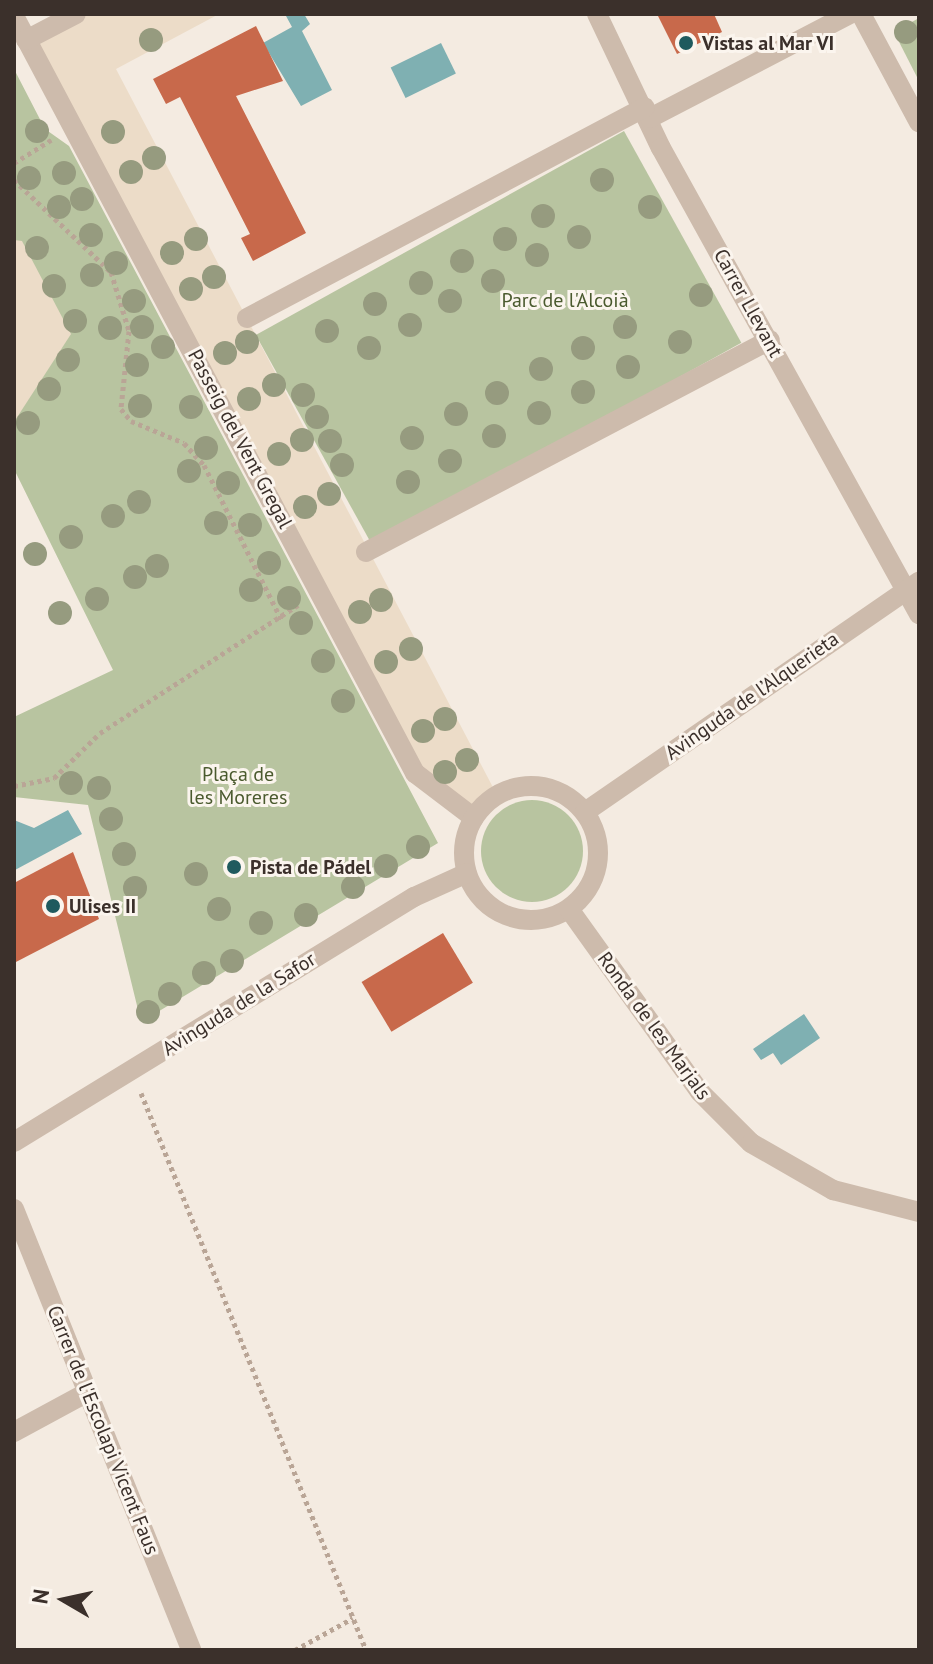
<!DOCTYPE html>
<html>
<head>
<meta charset="utf-8">
<style>
	body { margin:0 }
	#map { position:relative; width:933px; height:1664px; overflow:hidden; background:#f4ebe1; font-family:"PT Sans",sans-serif }
	div>[style] { position:absolute }
	.green>* { inset:0; background:#b8c4a0; transform-origin:0 0 }
	.round { border-radius:50% }
	.plaza>* { inset:0; background:#ecdcc8 }
	.water>* { inset:0; background:#7fb0b2; transform-origin:0 0 }
	.building>* { inset:0; background:#c8694b; transform-origin:0 0 }
	.path>* { height:5px; margin-top:-2.5px; transform-origin:0; background:repeating-linear-gradient(90deg,#b9a596 0 4px,transparent 0 8px) }
	.street>* { height:20px; margin:-10px; padding:0 10px; transform-origin:10px; border-radius:10px; background:#cdbbac }
	.street>.ring { margin:-10px; padding:0; box-sizing:content-box; background:none; border:20px solid #cdbbac; border-radius:50% }
	.trees>* { width:24px; height:24px; margin:-12px; border-radius:50%; background:#969b7f }
	.dots>* { width:22px; height:22px; translate:-50% -50%; box-sizing:border-box; border:4px solid #fbf5ee; border-radius:50% }
	span { translate:-50% -50%; white-space:nowrap; text-align:center; line-height:1.15; -webkit-text-stroke:6px #fbf5ee; paint-order:stroke }
	.poi-label { font-size:20px; color:#3b302b; font-weight:700 }
	.left { translate:0 -50%; text-align:left }
	.park-label { font-size:20px; color:#4a5a2e }
	.street-label { font-size:20px; color:#3b302b }
	.frame { position:absolute; inset:0; border:16px solid #3b302b; pointer-events:none }
	.north { position:absolute; left:24px; top:1560px; width:80px; height:80px; -webkit-text-stroke:6px #fbf5ee; paint-order:stroke; rotate:279deg; font-size:22px; font-weight:700; line-height:32px; text-align:center; color:#3b302b }
	.north::after { content:''; display:block; margin:auto; width:28px; height:36px; background:#3b302b; clip-path:polygon(50% 0,100% 100%,50% 72%,0 100%) }
</style>
</head>
<body>
<div id="map">
	<div class="green">
		<div style="clip-path:polygon(919px 18px,919px 81px,894px 32px)"></div>
		<div style="clip-path:polygon(14px 69px,45px 129px,69px 146px,438px 843px,141px 1022px,88px 805px,14px 797px,14px 717px,113px 670px,14px 469px)"></div>
		<div style="left:624px;top:131px;width:242px;height:421px;rotate:61deg"></div>
		<div class="round" style="left:481px;top:800px;width:102px;height:102px"></div>
	</div>
	<div class="plaza">
		<div style="clip-path:polygon(76px 14px,219px 14px,116px 69px,497px 795px,474px 818px,430px 789px,26px 40px)"></div>
		<div style="clip-path:polygon(14px 240px,22px 241px,71px 334px,14px 422px)"></div>
	</div>
	<div class="water">
		<div style="clip-path:polygon(304px 14px,310px 24px,302px 31px,332px 90px,301px 106px,263px 43px,292px 27px,286px 16px)"></div>
		<div style="left:441px;top:43px;width:34px;height:56px;rotate:64deg"></div>
		<div style="clip-path:polygon(68px 810px,82px 834px,15px 870px,14px 820px,34px 828px)"></div>
		<div style="clip-path:polygon(804px 1014px,820px 1038px,781px 1065px,773px 1053px,761px 1060px,753px 1049px)"></div>
	</div>
	<div class="building">
		<div style="clip-path:polygon(657px 14px,714px 14px,722px 32px,677px 54px)"></div>
		<div style="clip-path:polygon(256px 26px,283px 81px,236px 96px,306px 233px,253px 261px,241px 238px,250px 234px,180px 97px,166px 104px,153px 79px)"></div>
		<div style="clip-path:polygon(73px 852px,99px 919px,14px 963px,14px 883px)"></div>
		<div style="left:443px;top:933px;width:58px;height:95px;rotate:59deg"></div>
	</div>
	<div class="path">
		<div style="left:14px;top:163px;width:44px;rotate:-31.9deg"></div>
		<div style="left:14px;top:180px;width:134px;rotate:43.5deg"></div>
		<div style="left:111px;top:272px;width:62px;rotate:73deg"></div>
		<div style="left:129px;top:331px;width:78px;rotate:95.9deg"></div>
		<div style="left:121px;top:409px;width:16px;rotate:50deg"></div>
		<div style="left:131px;top:421px;width:57px;rotate:22.5deg"></div>
		<div style="left:184px;top:443px;width:30px;rotate:48deg"></div>
		<div style="left:204px;top:465px;width:174px;rotate:63.4deg"></div>
		<div style="left:14px;top:786px;width:41px;rotate:-11.3deg"></div>
		<div style="left:54px;top:778px;width:64px;rotate:-44.4deg"></div>
		<div style="left:100px;top:733px;width:236px;rotate:-32.9deg"></div>
		<div style="left:141px;top:1093px;width:601px;rotate:68deg"></div>
		<div style="left:295px;top:1650px;width:66px;rotate:-28.9deg"></div>
	</div>
	<div class="street">
		<div style="left:597px;top:14px;width:148px;rotate:64.5deg"></div>
		<div style="left:661px;top:148px;width:533px;rotate:61.03deg"></div>
		<div style="left:861px;top:14px;width:123px;rotate:61.8deg"></div>
		<div style="left:14px;top:16px;width:857px;rotate:62.09deg"></div>
		<div style="left:415px;top:773px;width:74px;rotate:37.3deg"></div>
		<div style="left:26px;top:40px;width:56px;rotate:-27.5deg"></div>
		<div style="left:650px;top:118px;width:225px;rotate:-27.5deg"></div>
		<div style="left:247px;top:318px;width:450px;rotate:-27.9deg"></div>
		<div style="left:366px;top:552px;width:456px;rotate:-27.7deg"></div>
		<div class="ring" style="left:464px;top:786px;width:114px;height:114px"></div>
		<div style="left:585px;top:812px;width:406px;rotate:-34.6deg"></div>
		<div style="left:569px;top:909px;width:225px;rotate:54.4deg"></div>
		<div style="left:700px;top:1092px;width:72px;rotate:45deg"></div>
		<div style="left:751px;top:1143px;width:95px;rotate:29.8deg"></div>
		<div style="left:833px;top:1190px;width:89px;rotate:14.3deg"></div>
		<div style="left:14px;top:1142px;width:469px;rotate:-31.5deg"></div>
		<div style="left:414px;top:897px;width:58px;rotate:-24.4deg"></div>
		<div style="left:14px;top:1209px;width:475px;rotate:68.1deg"></div>
		<div style="left:14px;top:1432px;width:84px;rotate:-28.4deg"></div>
	</div>
	<div class="trees">
		<div style="left:906px;top:32px"></div>
		<div style="left:151px;top:40px"></div>
		<div style="left:37px;top:131px"></div>
		<div style="left:113px;top:132px"></div>
		<div style="left:154px;top:158px"></div>
		<div style="left:131px;top:172px"></div>
		<div style="left:64px;top:173px"></div>
		<div style="left:29px;top:178px"></div>
		<div style="left:602px;top:180px"></div>
		<div style="left:82px;top:199px"></div>
		<div style="left:59px;top:207px"></div>
		<div style="left:650px;top:207px"></div>
		<div style="left:543px;top:216px"></div>
		<div style="left:91px;top:235px"></div>
		<div style="left:579px;top:237px"></div>
		<div style="left:196px;top:239px"></div>
		<div style="left:505px;top:239px"></div>
		<div style="left:37px;top:248px"></div>
		<div style="left:172px;top:253px"></div>
		<div style="left:537px;top:255px"></div>
		<div style="left:462px;top:261px"></div>
		<div style="left:116px;top:263px"></div>
		<div style="left:92px;top:275px"></div>
		<div style="left:214px;top:277px"></div>
		<div style="left:493px;top:281px"></div>
		<div style="left:421px;top:283px"></div>
		<div style="left:54px;top:286px"></div>
		<div style="left:191px;top:289px"></div>
		<div style="left:701px;top:295px"></div>
		<div style="left:134px;top:301px"></div>
		<div style="left:450px;top:301px"></div>
		<div style="left:375px;top:304px"></div>
		<div style="left:75px;top:321px"></div>
		<div style="left:410px;top:325px"></div>
		<div style="left:142px;top:327px"></div>
		<div style="left:625px;top:327px"></div>
		<div style="left:110px;top:328px"></div>
		<div style="left:327px;top:331px"></div>
		<div style="left:247px;top:342px"></div>
		<div style="left:680px;top:342px"></div>
		<div style="left:163px;top:347px"></div>
		<div style="left:369px;top:348px"></div>
		<div style="left:583px;top:348px"></div>
		<div style="left:225px;top:353px"></div>
		<div style="left:68px;top:360px"></div>
		<div style="left:137px;top:365px"></div>
		<div style="left:628px;top:367px"></div>
		<div style="left:541px;top:369px"></div>
		<div style="left:274px;top:385px"></div>
		<div style="left:49px;top:389px"></div>
		<div style="left:583px;top:392px"></div>
		<div style="left:497px;top:393px"></div>
		<div style="left:303px;top:395px"></div>
		<div style="left:249px;top:399px"></div>
		<div style="left:140px;top:406px"></div>
		<div style="left:191px;top:407px"></div>
		<div style="left:539px;top:413px"></div>
		<div style="left:456px;top:414px"></div>
		<div style="left:317px;top:417px"></div>
		<div style="left:28px;top:423px"></div>
		<div style="left:494px;top:436px"></div>
		<div style="left:412px;top:438px"></div>
		<div style="left:302px;top:440px"></div>
		<div style="left:330px;top:441px"></div>
		<div style="left:206px;top:448px"></div>
		<div style="left:279px;top:454px"></div>
		<div style="left:450px;top:461px"></div>
		<div style="left:342px;top:465px"></div>
		<div style="left:189px;top:471px"></div>
		<div style="left:408px;top:482px"></div>
		<div style="left:228px;top:483px"></div>
		<div style="left:329px;top:494px"></div>
		<div style="left:139px;top:502px"></div>
		<div style="left:305px;top:507px"></div>
		<div style="left:113px;top:516px"></div>
		<div style="left:216px;top:523px"></div>
		<div style="left:250px;top:525px"></div>
		<div style="left:71px;top:537px"></div>
		<div style="left:35px;top:554px"></div>
		<div style="left:269px;top:563px"></div>
		<div style="left:157px;top:566px"></div>
		<div style="left:135px;top:577px"></div>
		<div style="left:251px;top:590px"></div>
		<div style="left:289px;top:598px"></div>
		<div style="left:97px;top:599px"></div>
		<div style="left:381px;top:600px"></div>
		<div style="left:360px;top:612px"></div>
		<div style="left:60px;top:613px"></div>
		<div style="left:301px;top:623px"></div>
		<div style="left:411px;top:649px"></div>
		<div style="left:323px;top:661px"></div>
		<div style="left:386px;top:662px"></div>
		<div style="left:343px;top:701px"></div>
		<div style="left:445px;top:719px"></div>
		<div style="left:423px;top:731px"></div>
		<div style="left:467px;top:760px"></div>
		<div style="left:445px;top:772px"></div>
		<div style="left:71px;top:783px"></div>
		<div style="left:99px;top:788px"></div>
		<div style="left:111px;top:819px"></div>
		<div style="left:418px;top:847px"></div>
		<div style="left:124px;top:854px"></div>
		<div style="left:386px;top:866px"></div>
		<div style="left:196px;top:874px"></div>
		<div style="left:353px;top:887px"></div>
		<div style="left:135px;top:888px"></div>
		<div style="left:219px;top:909px"></div>
		<div style="left:306px;top:915px"></div>
		<div style="left:261px;top:923px"></div>
		<div style="left:232px;top:961px"></div>
		<div style="left:204px;top:973px"></div>
		<div style="left:170px;top:994px"></div>
		<div style="left:148px;top:1012px"></div>
	</div>
	<div class="dots">
		<div style="left:686px;top:43px;background:#1f5a5e"></div>
		<div style="left:234px;top:867px;background:#1f5a5e"></div>
		<div style="left:53px;top:906px;background:#1f5a5e"></div>
	</div>
	<div class="poi-label">
		<span class="left" style="left:702px;top:43px">Vistas al Mar VI</span>
		<span class="left" style="left:250px;top:867px">Pista de Pádel</span>
		<span class="left" style="left:69px;top:906px">Ulises II</span>
	</div>
	<div class="park-label">
		<span style="left:565px;top:300px">Parc de l'Alcoià</span>
		<span style="left:238px;top:786px">Plaça de<br>les Moreres</span>
	</div>
	<div class="street-label">
		<span style="left:748px;top:303px;rotate:61deg">Carrer Llevant</span>
		<span style="left:240px;top:439px;rotate:62deg">Passeig del Vent Gregal</span>
		<span style="left:752px;top:696px;rotate:-35deg">Avinguda de l’Alquerieta</span>
		<span style="left:239px;top:1004px;rotate:-32deg">Avinguda de la Safor</span>
		<span style="left:654px;top:1026px;rotate:54deg">Ronda de les Marjals</span>
		<span style="left:103px;top:1430px;rotate:68deg">Carrer de l'Escolapi Vicent Faus</span>
	</div>
	<div class="frame"></div>
	<div class="north">N</div>
</div>
</body>
</html>
